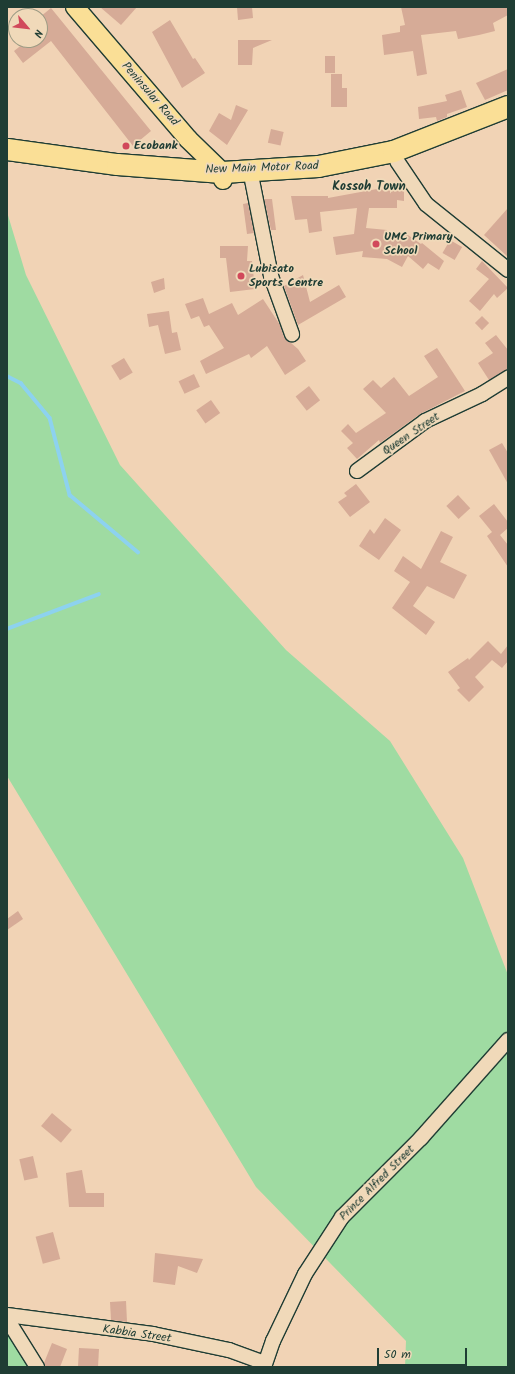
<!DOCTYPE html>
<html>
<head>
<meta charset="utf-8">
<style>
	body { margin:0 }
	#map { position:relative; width:515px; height:1374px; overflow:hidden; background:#f1d3b5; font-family:Kalam,sans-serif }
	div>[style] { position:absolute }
	.green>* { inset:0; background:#9fdba2 }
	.stream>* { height:3.5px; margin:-1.75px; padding:0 1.75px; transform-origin:1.75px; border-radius:1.75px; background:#8dd2ef }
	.building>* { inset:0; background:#d6ab97; transform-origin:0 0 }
	.roads { filter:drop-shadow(1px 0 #1f3d34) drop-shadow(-1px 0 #1f3d34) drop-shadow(0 1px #1f3d34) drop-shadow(0 -1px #1f3d34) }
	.minor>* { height:14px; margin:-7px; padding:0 7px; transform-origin:7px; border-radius:7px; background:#f0d9b9 }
	.major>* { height:18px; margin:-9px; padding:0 9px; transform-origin:9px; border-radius:9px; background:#fadf96 }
	.highway>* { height:21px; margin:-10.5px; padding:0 10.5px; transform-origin:10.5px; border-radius:10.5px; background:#fadf96 }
	.dots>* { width:11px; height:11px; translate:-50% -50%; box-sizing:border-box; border:2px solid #f0d9b9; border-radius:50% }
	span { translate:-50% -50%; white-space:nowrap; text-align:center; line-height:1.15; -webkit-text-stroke:3.5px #f0d9b9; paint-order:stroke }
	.street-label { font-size:12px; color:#1f3d34 }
	.poi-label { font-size:12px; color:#1f3d34; font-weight:700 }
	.left { translate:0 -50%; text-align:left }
	.neighbourhood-label { font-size:13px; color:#1f3d34; font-weight:700 }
	.frame { position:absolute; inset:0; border:8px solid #1f3d34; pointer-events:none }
	.north { position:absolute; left:8px; top:8px; width:40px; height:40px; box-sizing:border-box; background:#f0d9b9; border:1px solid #9c9b84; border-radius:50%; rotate:118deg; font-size:11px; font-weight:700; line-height:16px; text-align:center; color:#1f3d34 }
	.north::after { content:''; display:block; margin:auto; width:14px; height:18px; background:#d1495b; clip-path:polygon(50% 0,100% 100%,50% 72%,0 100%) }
	.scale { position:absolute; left:377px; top:1348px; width:90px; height:18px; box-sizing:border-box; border:2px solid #1f3d34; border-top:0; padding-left:5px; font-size:12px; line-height:14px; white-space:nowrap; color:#1f3d34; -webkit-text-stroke:3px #f0d9b9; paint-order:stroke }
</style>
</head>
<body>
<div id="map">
	<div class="green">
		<div style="clip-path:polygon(7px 212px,26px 275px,120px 465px,286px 650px,390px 741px,463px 858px,508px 975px,508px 1367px,405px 1367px,406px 1341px,256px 1187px,7px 776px)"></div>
		<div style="clip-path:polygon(7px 1323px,19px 1345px,27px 1367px,7px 1367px)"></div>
	</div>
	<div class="stream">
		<div style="left:7px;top:376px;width:16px;rotate:27deg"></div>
		<div style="left:21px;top:383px;width:45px;rotate:50.4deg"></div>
		<div style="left:50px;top:418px;width:80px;rotate:75.4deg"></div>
		<div style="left:70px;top:495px;width:89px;rotate:40deg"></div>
		<div style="left:7px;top:629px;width:98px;rotate:-20.8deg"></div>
	</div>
	<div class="building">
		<div style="clip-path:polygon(100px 7px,137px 7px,121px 25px)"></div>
		<div style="clip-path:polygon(237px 7px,252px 7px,253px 18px,238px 20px)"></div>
		<div style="clip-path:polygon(401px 7px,508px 7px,508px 15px,493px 23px,495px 31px,479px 35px,458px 39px,456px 31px,421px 35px,427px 74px,417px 76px,413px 51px,384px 55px,382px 35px,400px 32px,400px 26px,405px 25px)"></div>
		<div style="clip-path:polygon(51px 8px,151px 131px,133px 146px,51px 41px,23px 63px,14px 51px,28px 40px,40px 40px,40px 17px)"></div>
		<div style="clip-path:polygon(170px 20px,193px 59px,195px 58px,205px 73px,182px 88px,152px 32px)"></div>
		<div style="clip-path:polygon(238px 40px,272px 40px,253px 48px,252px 65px,238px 65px)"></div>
		<div style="left:325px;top:56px;width:10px;height:17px"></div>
		<div style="clip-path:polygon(508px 69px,508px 90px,485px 100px,476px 83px)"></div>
		<div style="clip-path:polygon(331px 74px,342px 74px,342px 88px,347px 88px,347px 107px,331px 107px)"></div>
		<div style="clip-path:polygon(461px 90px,467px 107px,447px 114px,447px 117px,437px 121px,436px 117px,419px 119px,418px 107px,447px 101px,445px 95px)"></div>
		<div style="clip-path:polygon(236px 105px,248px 110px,227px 145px,209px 131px,219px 113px,231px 120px)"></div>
		<div style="left:271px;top:129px;width:13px;height:14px;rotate:13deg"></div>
		<div style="clip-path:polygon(377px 189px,404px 191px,404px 201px,397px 200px,397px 208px,369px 208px,366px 228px,387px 230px,386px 237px,401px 238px,405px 233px,421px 244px,422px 243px,444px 261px,439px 270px,428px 263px,423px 269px,408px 256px,402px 267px,387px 259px,362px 257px,363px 251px,336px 255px,333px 237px,354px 234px,357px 208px,320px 212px,322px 231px,309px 233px,307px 219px,295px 220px,291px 196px,328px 196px,328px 198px)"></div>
		<div style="clip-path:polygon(264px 199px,272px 199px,276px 230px,271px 230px)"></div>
		<div style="clip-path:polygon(248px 203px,254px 233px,247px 234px,243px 204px)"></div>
		<div style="clip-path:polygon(508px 208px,508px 257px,484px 235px)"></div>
		<div style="left:450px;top:240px;width:14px;height:15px;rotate:30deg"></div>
		<div style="clip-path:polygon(220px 246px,248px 246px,247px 261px,252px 261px,255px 289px,230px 292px,226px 258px,220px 258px)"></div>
		<div style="clip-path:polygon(482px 261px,508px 288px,497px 298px,494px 294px,480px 311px,469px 301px,489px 279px,476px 269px)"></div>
		<div style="clip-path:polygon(303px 275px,310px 302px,339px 285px,346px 297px,298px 325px,284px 286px)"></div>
		<div style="clip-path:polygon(164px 278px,165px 289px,154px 293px,151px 282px)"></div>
		<div style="clip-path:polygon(203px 298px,209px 314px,232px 303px,238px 315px,263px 299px,280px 325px,284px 337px,298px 349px,306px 361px,285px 375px,267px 346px,251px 358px,249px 354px,206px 374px,200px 361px,224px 348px,209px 325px,204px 327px,199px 316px,191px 319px,185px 304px)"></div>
		<div style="clip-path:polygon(169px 311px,172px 333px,177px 332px,181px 350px,165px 354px,158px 325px,149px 327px,147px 314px)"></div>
		<div style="left:482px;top:316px;width:10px;height:10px;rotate:45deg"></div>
		<div style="clip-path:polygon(496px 335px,508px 350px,508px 369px,489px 380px,478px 363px,493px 353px,485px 343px)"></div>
		<div style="clip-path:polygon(437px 348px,465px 391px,420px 414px,380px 443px,379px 440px,357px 459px,347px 448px,353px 443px,341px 431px,348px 424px,356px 433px,386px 413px,363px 389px,373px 380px,381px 388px,394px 377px,409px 396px,438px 377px,424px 356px)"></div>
		<div style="left:124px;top:358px;width:17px;height:15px;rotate:59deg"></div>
		<div style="left:194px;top:374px;width:14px;height:17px;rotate:65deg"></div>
		<div style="left:309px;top:386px;width:18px;height:17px;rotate:52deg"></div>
		<div style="left:211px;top:400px;width:16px;height:18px;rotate:55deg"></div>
		<div style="clip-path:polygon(502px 443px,508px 453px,508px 484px,489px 450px)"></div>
		<div style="clip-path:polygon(356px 484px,370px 502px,350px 517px,338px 502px,347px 496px,344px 493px)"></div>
		<div style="left:458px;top:495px;width:18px;height:16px;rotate:47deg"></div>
		<div style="clip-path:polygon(494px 504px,508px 522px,508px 528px,500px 535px,508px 545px,508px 567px,487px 536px,492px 532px,479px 516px)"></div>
		<div style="clip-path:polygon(385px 518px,401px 530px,379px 560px,359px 546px,370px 529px,374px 534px)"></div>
		<div style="clip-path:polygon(441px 531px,453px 537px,440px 562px,467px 575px,454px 599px,427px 586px,413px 606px,435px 622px,426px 635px,392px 608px,410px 582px,394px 571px,403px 556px,421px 569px)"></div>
		<div style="clip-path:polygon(488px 641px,501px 654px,508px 645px,508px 661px,502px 668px,492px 660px,475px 677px,484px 687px,469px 702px,457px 690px,460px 688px,448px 672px,468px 658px,469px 660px)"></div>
		<div style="clip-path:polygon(18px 911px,23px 919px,7px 930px,7px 919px)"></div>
		<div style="left:52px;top:1113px;width:26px;height:17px;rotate:40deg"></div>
		<div style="left:33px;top:1156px;width:22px;height:14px;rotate:77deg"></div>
		<div style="clip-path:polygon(82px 1170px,86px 1193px,104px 1193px,104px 1207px,69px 1207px,66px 1173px)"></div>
		<div style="left:53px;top:1232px;width:28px;height:18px;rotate:75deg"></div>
		<div style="clip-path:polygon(155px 1253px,203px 1259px,197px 1273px,178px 1266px,175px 1285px,153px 1282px)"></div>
		<div style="clip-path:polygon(126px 1301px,127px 1322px,111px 1320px,110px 1302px)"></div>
		<div style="clip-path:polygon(52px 1343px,67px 1349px,60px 1367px,45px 1367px,44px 1363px)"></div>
		<div style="left:79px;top:1348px;width:20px;height:18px;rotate:3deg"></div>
	</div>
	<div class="roads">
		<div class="minor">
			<div style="left:397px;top:161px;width:52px;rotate:56deg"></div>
			<div style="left:426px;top:204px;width:105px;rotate:38.8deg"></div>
			<div style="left:252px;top:180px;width:98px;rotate:78.8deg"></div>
			<div style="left:271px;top:276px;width:62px;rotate:70.1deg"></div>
			<div style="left:357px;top:471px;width:84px;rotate:-36.3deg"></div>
			<div style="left:425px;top:421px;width:63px;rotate:-25.3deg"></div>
			<div style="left:482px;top:394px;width:31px;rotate:-32deg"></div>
			<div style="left:7px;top:1315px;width:147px;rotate:7.4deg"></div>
			<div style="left:153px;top:1334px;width:78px;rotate:11.9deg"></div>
			<div style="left:229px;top:1350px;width:38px;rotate:20deg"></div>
			<div style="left:7px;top:1319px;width:57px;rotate:58deg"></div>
			<div style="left:264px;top:1367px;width:28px;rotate:-71deg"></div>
			<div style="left:273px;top:1341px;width:74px;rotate:-64.5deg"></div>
			<div style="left:305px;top:1274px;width:68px;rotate:-57deg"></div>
			<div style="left:342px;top:1217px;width:112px;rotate:-45deg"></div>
			<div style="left:421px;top:1138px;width:131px;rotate:-48.4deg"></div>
		</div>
		<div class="major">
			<div style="left:75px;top:7px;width:174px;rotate:49.4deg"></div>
			<div style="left:188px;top:139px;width:47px;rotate:44.1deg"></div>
			<div style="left:222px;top:172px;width:8px;rotate:83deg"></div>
		</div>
		<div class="highway">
			<div style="left:7px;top:149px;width:111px;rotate:7.8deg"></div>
			<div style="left:117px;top:164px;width:105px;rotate:4.4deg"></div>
			<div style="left:222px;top:172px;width:96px;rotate:-3.6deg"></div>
			<div style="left:318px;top:166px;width:76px;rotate:-11.3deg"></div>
			<div style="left:393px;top:151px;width:123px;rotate:-21.4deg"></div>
		</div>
	</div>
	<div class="dots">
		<div style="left:126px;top:146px;background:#d1495b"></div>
		<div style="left:376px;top:244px;background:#d1495b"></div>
		<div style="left:241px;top:276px;background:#d1495b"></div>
	</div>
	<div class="street-label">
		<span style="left:150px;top:94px;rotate:49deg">Peninsular Road</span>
		<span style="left:262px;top:168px;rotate:-2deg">New Main Motor Road</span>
		<span style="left:411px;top:434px;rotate:-34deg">Queen Street</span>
		<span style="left:377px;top:1183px;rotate:-45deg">Prince Alfred Street</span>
		<span style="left:137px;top:1334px;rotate:8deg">Kabbia Street</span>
	</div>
	<div class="poi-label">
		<span class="left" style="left:134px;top:146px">Ecobank</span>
		<span class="left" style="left:384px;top:244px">UMC Primary<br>School</span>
		<span class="left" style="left:249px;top:276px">Lubisato<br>Sports Centre</span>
	</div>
	<div class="neighbourhood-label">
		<span style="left:369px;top:187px">Kossoh Town</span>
	</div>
	<div class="frame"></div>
	<div class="north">N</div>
	<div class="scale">50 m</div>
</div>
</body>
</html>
